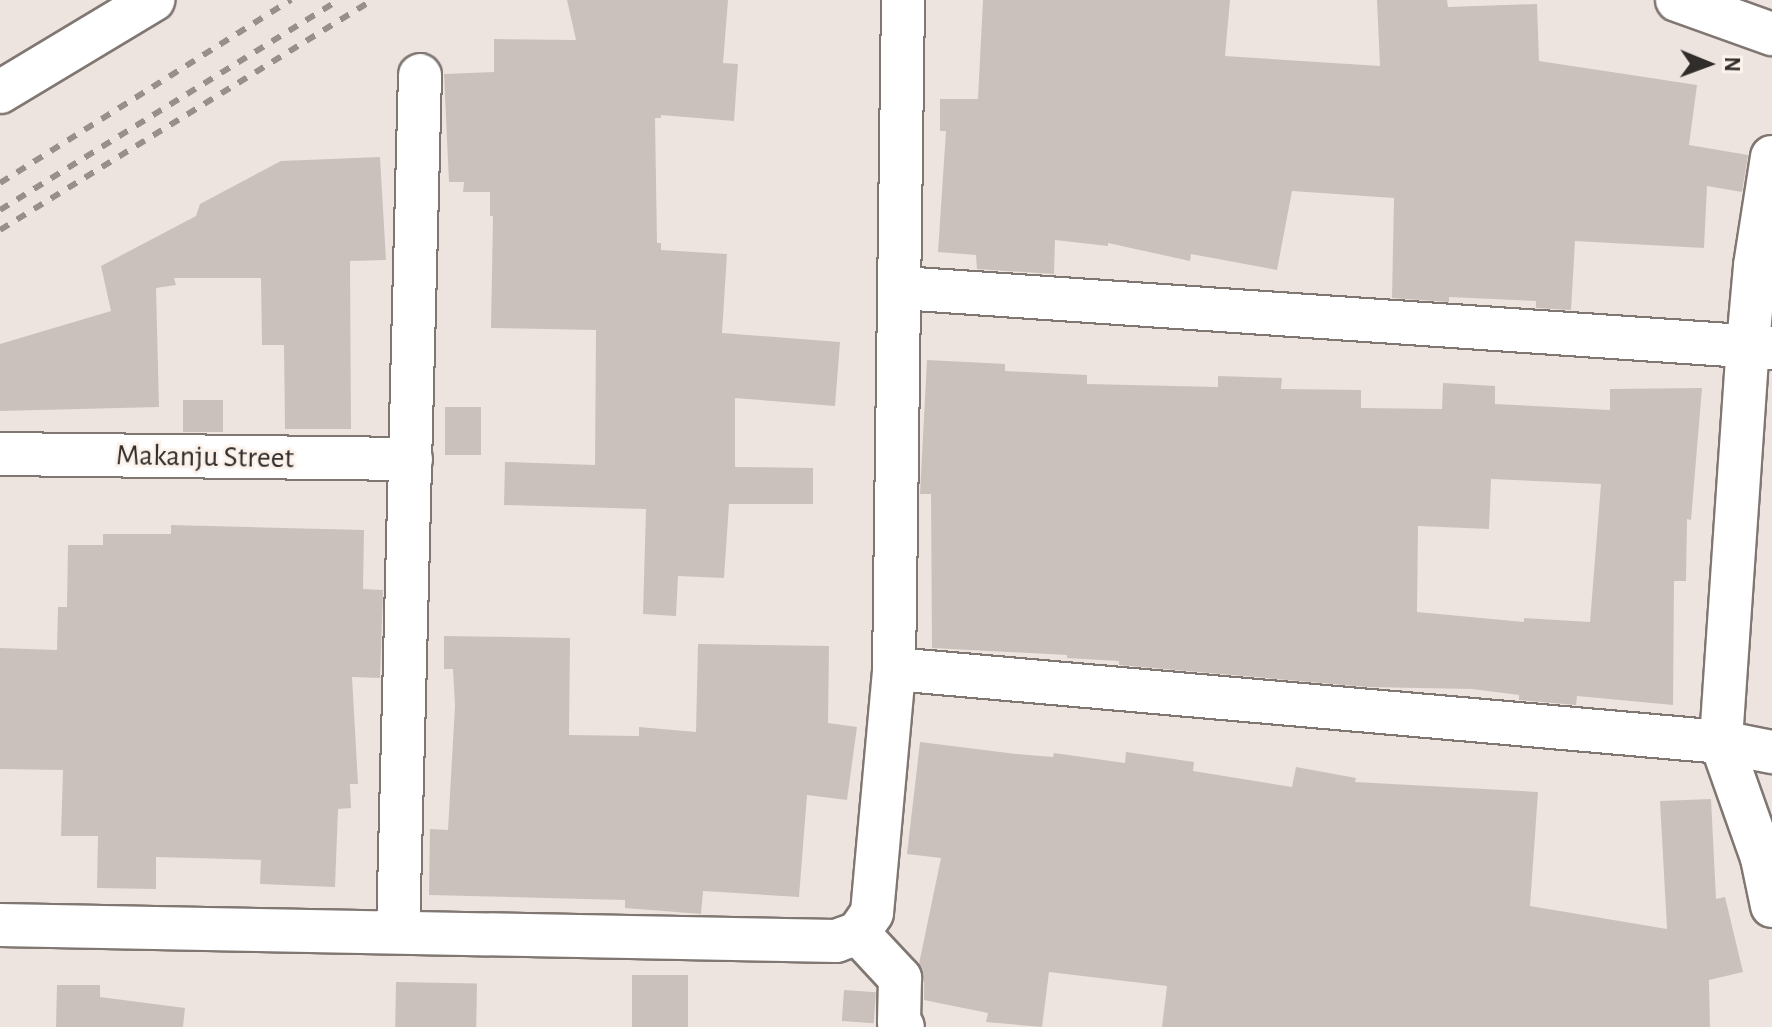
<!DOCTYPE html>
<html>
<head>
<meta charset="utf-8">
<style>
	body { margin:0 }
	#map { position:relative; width:1772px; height:1027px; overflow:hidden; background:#eee4df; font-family:"Alegreya Sans",sans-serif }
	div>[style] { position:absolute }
	.building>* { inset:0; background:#cbc1bc; transform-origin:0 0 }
	.roads { filter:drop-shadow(2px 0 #807772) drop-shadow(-2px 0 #807772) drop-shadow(0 2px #807772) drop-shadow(0 -2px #807772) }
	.minor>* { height:42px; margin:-21px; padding:0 21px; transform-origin:21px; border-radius:21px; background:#fff }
	.rail>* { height:6px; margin-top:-3px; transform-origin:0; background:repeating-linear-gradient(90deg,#968f8c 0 10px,transparent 0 20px) }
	span { translate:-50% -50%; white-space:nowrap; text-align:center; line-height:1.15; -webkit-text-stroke:6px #fcf2ec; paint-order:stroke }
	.street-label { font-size:30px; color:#312d2b }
	.north { position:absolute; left:1668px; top:24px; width:80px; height:80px; -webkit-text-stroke:6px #fcf2ec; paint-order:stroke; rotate:91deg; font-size:22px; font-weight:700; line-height:32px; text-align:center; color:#312d2b }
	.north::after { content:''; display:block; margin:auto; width:28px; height:36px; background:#312d2b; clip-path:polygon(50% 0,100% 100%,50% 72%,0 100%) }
</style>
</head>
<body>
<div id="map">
	<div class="building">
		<div style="clip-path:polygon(567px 0,728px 0,723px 63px,738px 64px,734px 121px,661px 115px,661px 118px,655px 118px,657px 243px,661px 243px,661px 250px,727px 254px,722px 333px,840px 342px,835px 406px,735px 398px,735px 467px,813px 468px,813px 504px,729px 504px,724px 578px,678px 576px,676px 616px,643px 614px,646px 509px,504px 505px,505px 462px,595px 465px,596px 330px,491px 328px,493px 216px,490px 216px,490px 192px,463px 192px,464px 182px,449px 182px,444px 74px,494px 72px,494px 39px,576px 40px)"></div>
		<div style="clip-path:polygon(983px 0,1230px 0,1225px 56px,1380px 66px,1377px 0,1447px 0,1448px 7px,1537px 4px,1539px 61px,1697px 85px,1689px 145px,1748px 155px,1742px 192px,1707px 186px,1704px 248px,1575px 241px,1571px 310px,1536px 308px,1536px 301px,1449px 297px,1449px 302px,1392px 298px,1394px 198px,1292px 191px,1277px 270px,1191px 254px,1190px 261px,1108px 243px,1108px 246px,1055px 240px,1054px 274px,977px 269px,976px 255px,938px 252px,946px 131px,940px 131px,940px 99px,978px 99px)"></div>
		<div style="clip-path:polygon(380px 157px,386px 260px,350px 261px,351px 429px,285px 429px,284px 345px,262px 345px,261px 278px,174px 278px,176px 285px,156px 288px,159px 407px,0 411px,0 344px,111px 311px,101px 266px,196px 216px,200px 204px,281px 161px)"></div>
		<div style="clip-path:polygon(evenodd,927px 360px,1005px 364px,1005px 371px,1087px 375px,1087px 384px,1218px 387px,1218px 376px,1282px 378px,1281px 389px,1361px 390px,1361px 408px,1442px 409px,1443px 383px,1495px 386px,1495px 404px,1610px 410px,1610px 389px,1702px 388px,1691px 520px,1687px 519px,1686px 581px,1674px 581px,1673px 705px,1577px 696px,1576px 705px,1519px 700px,1519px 695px,1472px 689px,1367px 687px,1119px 665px,1119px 661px,1067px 658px,1067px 655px,932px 648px,931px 494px,920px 494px,927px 360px,1491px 479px,1601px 484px,1590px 622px,1524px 618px,1524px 622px,1417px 612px,1418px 526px,1489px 529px,1491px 479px)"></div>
		<div style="left:183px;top:400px;width:40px;height:32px"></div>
		<div style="left:445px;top:407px;width:36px;height:48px"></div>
		<div style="clip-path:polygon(171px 525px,364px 530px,363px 589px,383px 590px,380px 678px,352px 677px,358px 784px,350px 784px,351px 808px,338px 809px,335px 887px,260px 884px,261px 860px,156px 857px,156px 889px,97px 888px,98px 836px,61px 836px,63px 770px,0 769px,0 648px,57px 650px,58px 607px,67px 607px,68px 545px,103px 545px,103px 534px,171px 534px)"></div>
		<div style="clip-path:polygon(444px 636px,570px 638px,569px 735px,639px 736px,639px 727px,696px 732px,698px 644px,829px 646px,828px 723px,857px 727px,847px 800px,807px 795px,799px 897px,703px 891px,701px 914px,625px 908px,625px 900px,429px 895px,430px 829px,448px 830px,455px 706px,453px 669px,444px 669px)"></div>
		<div style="clip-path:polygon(920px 742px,1016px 754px,1053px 757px,1054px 753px,1125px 763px,1126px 752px,1194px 762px,1193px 771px,1292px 787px,1296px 767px,1356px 778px,1355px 782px,1538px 792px,1530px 906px,1667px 929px,1660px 801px,1711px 799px,1716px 899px,1725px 897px,1743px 972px,1709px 980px,1710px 1027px,1162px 1027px,1167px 986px,1049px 972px,1042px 1027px,986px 1022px,988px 1013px,924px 1000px,924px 979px,919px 964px,941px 858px,907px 854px)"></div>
		<div style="left:688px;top:975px;width:52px;height:56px;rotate:90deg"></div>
		<div style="left:396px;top:982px;width:81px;height:45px;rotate:1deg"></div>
		<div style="clip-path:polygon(57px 985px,100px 985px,100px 997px,185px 1008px,183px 1027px,56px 1027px)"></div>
		<div style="left:844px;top:990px;width:32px;height:31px;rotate:4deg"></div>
	</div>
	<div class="roads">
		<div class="minor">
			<div style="left:1677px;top:0;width:101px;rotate:19.7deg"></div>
			<div style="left:0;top:92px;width:179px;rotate:-31deg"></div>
			<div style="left:1772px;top:157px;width:110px;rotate:98.9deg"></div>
			<div style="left:1755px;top:266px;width:78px;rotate:95.1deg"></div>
			<div style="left:1748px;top:344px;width:399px;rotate:93.9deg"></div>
			<div style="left:1721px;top:742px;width:123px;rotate:70.5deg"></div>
			<div style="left:1762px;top:858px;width:49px;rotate:78.2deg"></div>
			<div style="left:901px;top:288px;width:873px;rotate:3.94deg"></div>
			<div style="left:0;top:454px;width:411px;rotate:0.7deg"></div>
			<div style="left:894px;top:669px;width:830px;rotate:5.04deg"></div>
			<div style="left:1721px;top:742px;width:52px;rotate:11.1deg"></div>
			<div style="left:0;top:925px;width:836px;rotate:1.1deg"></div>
			<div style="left:836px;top:941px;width:23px;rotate:-20deg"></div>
			<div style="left:858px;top:933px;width:24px;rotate:-55deg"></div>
			<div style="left:872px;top:913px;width:245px;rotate:-84.8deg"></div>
			<div style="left:894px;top:669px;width:669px;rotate:-89.23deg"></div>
			<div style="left:398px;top:931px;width:856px;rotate:-88.53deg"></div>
			<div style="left:858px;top:933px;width:62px;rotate:47deg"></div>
			<div style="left:900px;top:978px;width:44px;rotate:91.3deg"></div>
			<div style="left:899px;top:1022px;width:6px;rotate:51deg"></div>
		</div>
	</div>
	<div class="rail">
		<div style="left:0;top:183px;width:344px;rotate:-32.2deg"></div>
		<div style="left:0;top:210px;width:399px;rotate:-31.8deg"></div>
		<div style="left:0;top:230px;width:437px;rotate:-31.7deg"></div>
	</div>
	<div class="street-label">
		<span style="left:205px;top:457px;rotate:1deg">Makanju Street</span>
	</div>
	<div class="north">N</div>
</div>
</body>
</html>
